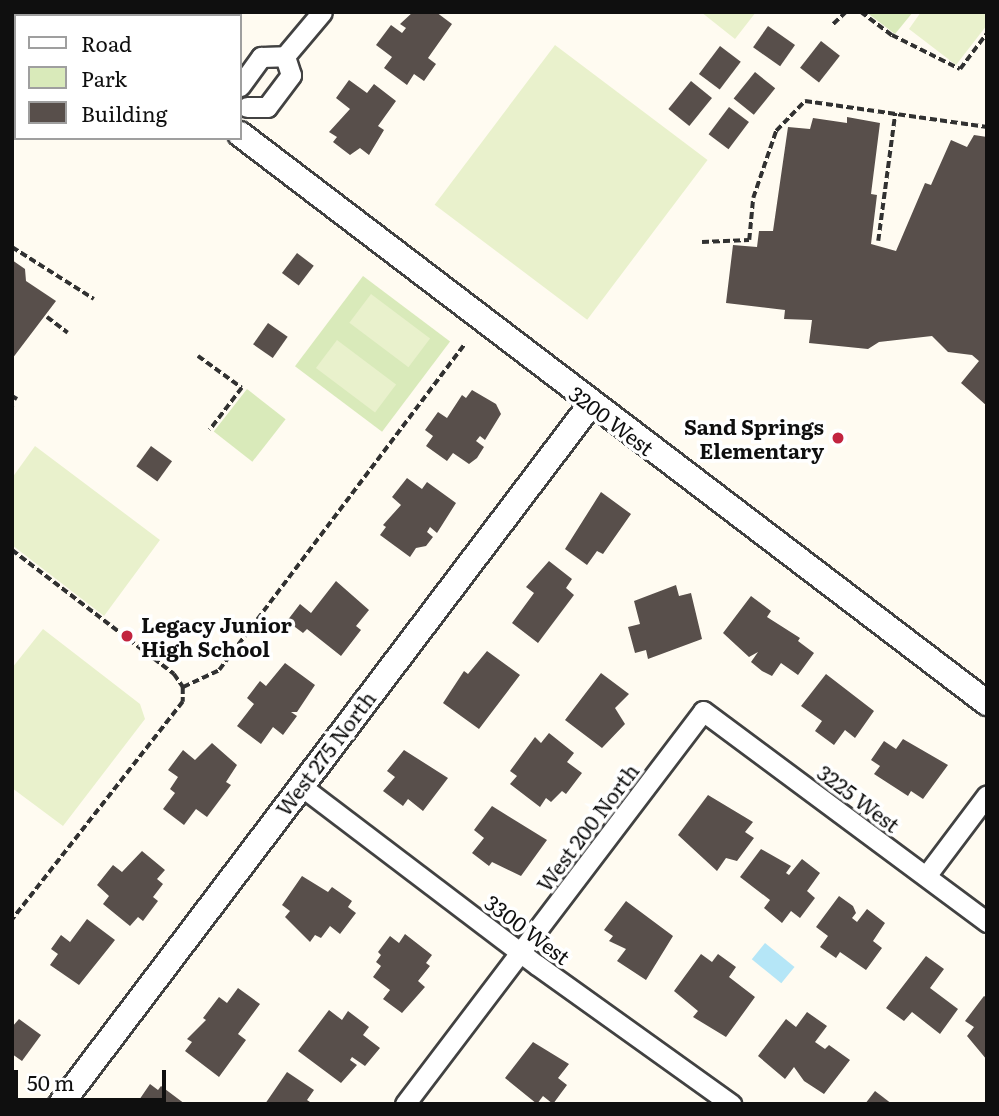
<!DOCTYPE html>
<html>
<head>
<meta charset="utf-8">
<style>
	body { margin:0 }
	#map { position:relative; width:999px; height:1116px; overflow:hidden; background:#fffbf1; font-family:Literata,serif }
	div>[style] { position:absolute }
	.green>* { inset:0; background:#d9eaba; transform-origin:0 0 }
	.pitch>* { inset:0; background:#e9f1cc; transform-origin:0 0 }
	.water>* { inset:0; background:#b5e6f7; transform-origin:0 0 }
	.building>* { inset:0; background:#584f4b; transform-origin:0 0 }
	.path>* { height:3.5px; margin-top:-1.75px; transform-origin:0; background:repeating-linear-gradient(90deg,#313131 0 7px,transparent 0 10.5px) }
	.roads { filter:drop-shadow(2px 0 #424242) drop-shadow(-2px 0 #424242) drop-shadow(0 2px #424242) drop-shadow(0 -2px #424242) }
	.minor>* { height:19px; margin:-9.5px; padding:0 9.5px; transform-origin:9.5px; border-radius:9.5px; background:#fff }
	.tertiary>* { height:24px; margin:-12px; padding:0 12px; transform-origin:12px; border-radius:12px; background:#fff }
	.dots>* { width:19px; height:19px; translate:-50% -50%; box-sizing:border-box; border:4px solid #fff; border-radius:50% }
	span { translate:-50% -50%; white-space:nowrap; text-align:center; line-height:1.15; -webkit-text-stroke:7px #fff; paint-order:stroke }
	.street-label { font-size:21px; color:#0f0f0f }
	.poi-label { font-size:21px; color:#0f0f0f; font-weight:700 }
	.right { translate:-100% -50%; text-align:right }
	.left { translate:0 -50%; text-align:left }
	.frame { position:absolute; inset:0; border:14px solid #0f0f0f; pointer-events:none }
	.legend { position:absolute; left:14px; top:14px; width:228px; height:126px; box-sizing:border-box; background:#fff; border:2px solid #9f9f9f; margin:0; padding:9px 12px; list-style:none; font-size:21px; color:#0f0f0f }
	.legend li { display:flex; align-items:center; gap:14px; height:35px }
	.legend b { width:35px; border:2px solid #9f9f9f }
	.scale { position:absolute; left:14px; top:1070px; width:152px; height:32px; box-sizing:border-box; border:4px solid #0f0f0f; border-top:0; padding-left:9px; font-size:21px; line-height:24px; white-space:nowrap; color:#0f0f0f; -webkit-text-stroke:5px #fff; paint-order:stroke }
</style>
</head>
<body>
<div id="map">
	<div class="green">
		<div style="clip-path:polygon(866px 12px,913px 12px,895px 34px)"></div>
		<div style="left:363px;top:276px;width:109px;height:113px;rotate:37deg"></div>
		<div style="left:247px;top:389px;width:49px;height:54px;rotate:38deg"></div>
	</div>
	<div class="pitch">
		<div style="clip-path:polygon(701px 12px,756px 12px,735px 39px)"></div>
		<div style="clip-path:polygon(921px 12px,987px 12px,987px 25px,956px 65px,909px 29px)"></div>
		<div style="left:555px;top:45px;width:191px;height:200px;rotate:37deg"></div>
		<div style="left:371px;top:294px;width:74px;height:36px;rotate:37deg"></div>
		<div style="left:337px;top:340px;width:74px;height:35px;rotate:37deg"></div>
		<div style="clip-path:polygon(35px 446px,160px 540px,104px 616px,12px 545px,12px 478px)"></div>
		<div style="clip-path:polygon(43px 629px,140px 704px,145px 719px,63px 826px,12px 788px,12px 668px)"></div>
	</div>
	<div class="water">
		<div style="left:765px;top:943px;width:38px;height:21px;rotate:39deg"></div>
	</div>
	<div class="building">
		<div style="clip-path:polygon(179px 12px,244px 12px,177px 16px)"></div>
		<div style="clip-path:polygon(413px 12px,436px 12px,452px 24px,428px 58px,436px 64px,424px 81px,414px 74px,407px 85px,384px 68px,392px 57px,376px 45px,391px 25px,402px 33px,406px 28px,400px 24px)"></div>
		<div style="left:768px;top:26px;width:33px;height:26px;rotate:35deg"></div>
		<div style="left:821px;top:41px;width:24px;height:34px;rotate:38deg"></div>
		<div style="left:720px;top:46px;width:26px;height:35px;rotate:37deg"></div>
		<div style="left:755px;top:72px;width:26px;height:34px;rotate:39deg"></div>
		<div style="clip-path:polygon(349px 80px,367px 93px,374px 84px,396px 101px,378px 126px,384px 130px,369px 155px,360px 148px,350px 155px,333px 142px,337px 137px,329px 132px,350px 109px,336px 98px)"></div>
		<div style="left:691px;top:81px;width:27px;height:36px;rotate:39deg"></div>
		<div style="left:729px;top:107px;width:25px;height:34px;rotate:37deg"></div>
		<div style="clip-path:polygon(847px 117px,880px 123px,871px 194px,877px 195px,871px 244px,896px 251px,925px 183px,931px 185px,951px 140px,967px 147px,974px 135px,987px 137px,987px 406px,961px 383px,979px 361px,972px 355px,948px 352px,932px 336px,879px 342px,868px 349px,809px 343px,812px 320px,784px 319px,785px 310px,726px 303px,733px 245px,757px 247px,759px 231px,773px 231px,788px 127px,810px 129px,813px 118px,847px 123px)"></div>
		<div style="left:297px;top:253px;width:21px;height:25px;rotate:37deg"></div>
		<div style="clip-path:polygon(12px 260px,25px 269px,26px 281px,56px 301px,12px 359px)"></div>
		<div style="left:268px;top:323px;width:24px;height:26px;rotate:35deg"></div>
		<div style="clip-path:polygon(472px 390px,496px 404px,501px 414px,485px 440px,480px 436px,476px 441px,484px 447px,477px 458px,469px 464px,453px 453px,447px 461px,426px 446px,433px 436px,425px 430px,438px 412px,447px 418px,462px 395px,466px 398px)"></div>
		<div style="left:151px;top:446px;width:26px;height:25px;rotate:36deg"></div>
		<div style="clip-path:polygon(407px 478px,422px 489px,427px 482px,456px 503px,437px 533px,430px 527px,427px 532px,433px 537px,426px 546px,416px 548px,410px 557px,380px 535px,386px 527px,383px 525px,401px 505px,392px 497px)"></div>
		<div style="clip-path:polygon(601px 492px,631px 514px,603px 554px,597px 551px,587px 565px,565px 549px)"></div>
		<div style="clip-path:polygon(549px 561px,572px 579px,566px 588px,574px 595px,538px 643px,512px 623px,534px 593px,526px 587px)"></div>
		<div style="clip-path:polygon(336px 581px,369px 610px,356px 626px,361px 630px,341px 656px,307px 629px,303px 633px,287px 621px,300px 604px,311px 613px)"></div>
		<div style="clip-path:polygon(676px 585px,679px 596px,691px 593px,702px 639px,648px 659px,646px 650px,635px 653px,628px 627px,640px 624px,634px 601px)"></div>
		<div style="clip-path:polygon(751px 596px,771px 611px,767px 617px,800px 638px,798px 641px,814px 653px,798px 675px,781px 663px,772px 676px,762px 671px,751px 662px,758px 652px,749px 657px,723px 633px)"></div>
		<div style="clip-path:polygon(487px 651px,520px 675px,479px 729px,443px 703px,464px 671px,468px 674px)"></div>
		<div style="clip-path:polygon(285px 663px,315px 685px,297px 712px,291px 712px,297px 716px,283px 735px,273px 727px,261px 744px,237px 726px,254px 704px,247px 698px,260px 681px,266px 686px)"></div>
		<div style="clip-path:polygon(601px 673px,629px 694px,615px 708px,625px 724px,602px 748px,565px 720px)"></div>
		<div style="clip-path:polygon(826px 674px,874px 711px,855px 738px,845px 730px,834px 745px,815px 731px,822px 721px,801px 706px)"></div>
		<div style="clip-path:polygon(549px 733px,574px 753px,567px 762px,582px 773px,566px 794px,562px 791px,551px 802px,546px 798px,540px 807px,510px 784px,517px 776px,510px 771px,535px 737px,541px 743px)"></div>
		<div style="clip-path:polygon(903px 739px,948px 765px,923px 799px,911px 791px,908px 796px,874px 774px,880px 766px,871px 760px,884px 741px,896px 749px)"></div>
		<div style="clip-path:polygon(212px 743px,237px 765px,226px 782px,231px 785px,207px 817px,196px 809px,184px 825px,163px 809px,175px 793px,170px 789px,178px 777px,168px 770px,183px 750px,195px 760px)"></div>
		<div style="clip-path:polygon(404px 750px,448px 778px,423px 811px,408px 799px,403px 806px,383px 791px,395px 777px,387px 771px)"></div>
		<div style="clip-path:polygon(708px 795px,753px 822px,745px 832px,754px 838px,737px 861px,726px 858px,717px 871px,678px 835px)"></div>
		<div style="clip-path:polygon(492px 806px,547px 840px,521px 876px,492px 862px,489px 866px,472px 853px,484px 838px,474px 830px)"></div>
		<div style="clip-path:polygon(761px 849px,791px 866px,786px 873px,789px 875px,802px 859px,820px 873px,807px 891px,815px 898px,800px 918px,791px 911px,782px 923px,764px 908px,770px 900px,740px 877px)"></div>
		<div style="clip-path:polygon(142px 851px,165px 870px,157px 879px,163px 884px,153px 897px,158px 901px,143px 921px,138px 917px,130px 926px,103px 904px,109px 896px,97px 885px,113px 865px,122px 872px)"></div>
		<div style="clip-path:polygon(302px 876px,328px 892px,332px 887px,352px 901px,348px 907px,356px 913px,340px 934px,330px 926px,321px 938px,315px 935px,310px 942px,285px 917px,290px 911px,282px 905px)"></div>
		<div style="clip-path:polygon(839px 896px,853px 906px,856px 913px,852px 918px,857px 922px,867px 909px,885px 923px,873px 941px,882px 948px,866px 970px,840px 952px,836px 958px,820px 947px,828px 936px,816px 927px)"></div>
		<div style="clip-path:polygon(626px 901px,673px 936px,646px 980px,617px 961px,626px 949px,609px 941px,613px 936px,604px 930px)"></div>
		<div style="clip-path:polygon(87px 919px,115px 940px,79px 985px,50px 965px,58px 954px,51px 949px,61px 935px,70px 942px)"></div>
		<div style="clip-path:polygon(405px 934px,432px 955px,426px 963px,430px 966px,418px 981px,425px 987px,402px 1013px,383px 999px,390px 990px,373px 977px,381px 966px,376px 962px,381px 955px,378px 952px,390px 936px,399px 943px)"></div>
		<div style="clip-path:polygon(701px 954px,712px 962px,718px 954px,736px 967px,729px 977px,755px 997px,726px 1037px,693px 1017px,698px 1011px,674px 991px)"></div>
		<div style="clip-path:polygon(926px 956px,944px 969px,930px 988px,958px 1009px,940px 1034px,912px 1012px,904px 1021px,886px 1008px)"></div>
		<div style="clip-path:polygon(238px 988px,260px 1004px,238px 1034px,246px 1040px,219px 1077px,185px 1051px,192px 1042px,187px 1039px,206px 1020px,203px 1018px,219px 997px,227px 1003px)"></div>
		<div style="clip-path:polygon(984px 996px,987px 998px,987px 1060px,967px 1036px,974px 1027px,965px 1021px)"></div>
		<div style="clip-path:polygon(329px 1010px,342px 1020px,348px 1011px,369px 1027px,363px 1035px,380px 1048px,365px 1066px,352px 1057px,350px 1060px,357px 1065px,341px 1083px,298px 1051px)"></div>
		<div style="clip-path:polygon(807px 1012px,827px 1026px,815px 1042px,825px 1049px,829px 1045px,850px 1060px,824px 1094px,804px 1081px,794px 1067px,785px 1079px,758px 1056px,786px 1019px,796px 1027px)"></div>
		<div style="clip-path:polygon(19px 1019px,41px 1035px,22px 1061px,12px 1054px,12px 1027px)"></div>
		<div style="clip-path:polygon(533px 1042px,569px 1064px,558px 1078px,567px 1085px,553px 1104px,543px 1096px,537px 1104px,505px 1078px)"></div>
		<div style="clip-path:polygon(287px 1072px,314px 1090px,307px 1100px,313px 1104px,265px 1104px)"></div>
		<div style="clip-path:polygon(150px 1084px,158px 1090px,161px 1086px,185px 1104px,130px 1104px,137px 1103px)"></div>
		<div style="clip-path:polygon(875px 1091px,892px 1104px,865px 1104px)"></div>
	</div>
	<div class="path">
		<div style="left:861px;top:12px;width:39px;rotate:37deg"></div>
		<div style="left:892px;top:35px;width:76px;rotate:26.6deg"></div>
		<div style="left:960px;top:69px;width:45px;rotate:-53.1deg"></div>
		<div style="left:833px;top:24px;width:18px;rotate:-43deg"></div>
		<div style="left:878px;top:241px;width:129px;rotate:-82.4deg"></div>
		<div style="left:702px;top:242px;width:47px;rotate:-2.4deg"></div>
		<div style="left:749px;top:240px;width:42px;rotate:-84.6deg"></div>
		<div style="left:753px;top:198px;width:71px;rotate:-71.1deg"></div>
		<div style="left:776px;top:131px;width:42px;rotate:-46deg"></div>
		<div style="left:805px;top:101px;width:184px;rotate:8.1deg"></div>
		<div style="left:12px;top:247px;width:97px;rotate:32.4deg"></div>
		<div style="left:47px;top:317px;width:26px;rotate:37deg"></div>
		<div style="left:198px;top:356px;width:54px;rotate:36deg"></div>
		<div style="left:242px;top:388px;width:53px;rotate:127.3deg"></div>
		<div style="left:12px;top:396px;width:6px;rotate:31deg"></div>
		<div style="left:12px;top:406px;width:1px;rotate:-45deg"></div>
		<div style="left:12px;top:550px;width:204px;rotate:37.4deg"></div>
		<div style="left:174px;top:674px;width:16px;rotate:55deg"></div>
		<div style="left:183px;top:687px;width:15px;rotate:90deg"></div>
		<div style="left:183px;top:702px;width:277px;rotate:128.1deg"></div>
		<div style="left:183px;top:687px;width:40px;rotate:-25deg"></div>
		<div style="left:219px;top:670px;width:409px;rotate:-53deg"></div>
	</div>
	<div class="roads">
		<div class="minor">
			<div style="left:240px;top:86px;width:36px;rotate:-54deg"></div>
			<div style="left:261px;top:57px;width:24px;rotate:-2deg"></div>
			<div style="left:285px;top:56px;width:57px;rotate:-49.9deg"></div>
			<div style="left:247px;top:107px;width:20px"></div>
			<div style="left:267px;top:107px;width:40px;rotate:-53deg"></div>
			<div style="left:291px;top:75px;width:20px;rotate:-108deg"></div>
			<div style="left:301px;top:786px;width:296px;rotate:37.2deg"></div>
			<div style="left:537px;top:965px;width:239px;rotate:35.6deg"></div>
			<div style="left:926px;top:876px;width:101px;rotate:-53deg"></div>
			<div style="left:405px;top:1104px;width:493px;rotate:-52.8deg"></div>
			<div style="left:703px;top:711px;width:354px;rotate:36.6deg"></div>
		</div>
		<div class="tertiary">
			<div style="left:79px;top:12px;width:6px;rotate:45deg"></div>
			<div style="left:240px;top:134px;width:939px;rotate:37.3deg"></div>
			<div style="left:61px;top:1104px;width:878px;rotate:-52.87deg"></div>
		</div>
	</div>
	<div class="dots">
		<div style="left:838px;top:438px;background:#c2243f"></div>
		<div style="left:127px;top:636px;background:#c2243f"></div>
	</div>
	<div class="street-label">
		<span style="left:612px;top:420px;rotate:37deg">3200 West</span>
		<span style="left:325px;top:753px;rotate:-53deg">West 275 North</span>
		<span style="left:859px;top:798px;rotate:37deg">3225 West</span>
		<span style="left:587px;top:827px;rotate:-53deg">West 200 North</span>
		<span style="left:528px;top:929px;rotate:37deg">3300 West</span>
	</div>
	<div class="poi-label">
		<span class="right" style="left:824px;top:438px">Sand Springs<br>Elementary</span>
		<span class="left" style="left:141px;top:636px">Legacy Junior<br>High School</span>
	</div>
	<div class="frame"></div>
	<ul class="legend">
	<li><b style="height:9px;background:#fff"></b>Road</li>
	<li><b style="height:19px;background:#d9eaba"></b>Park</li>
	<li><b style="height:19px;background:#584f4b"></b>Building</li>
	</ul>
	<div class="scale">50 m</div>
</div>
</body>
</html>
